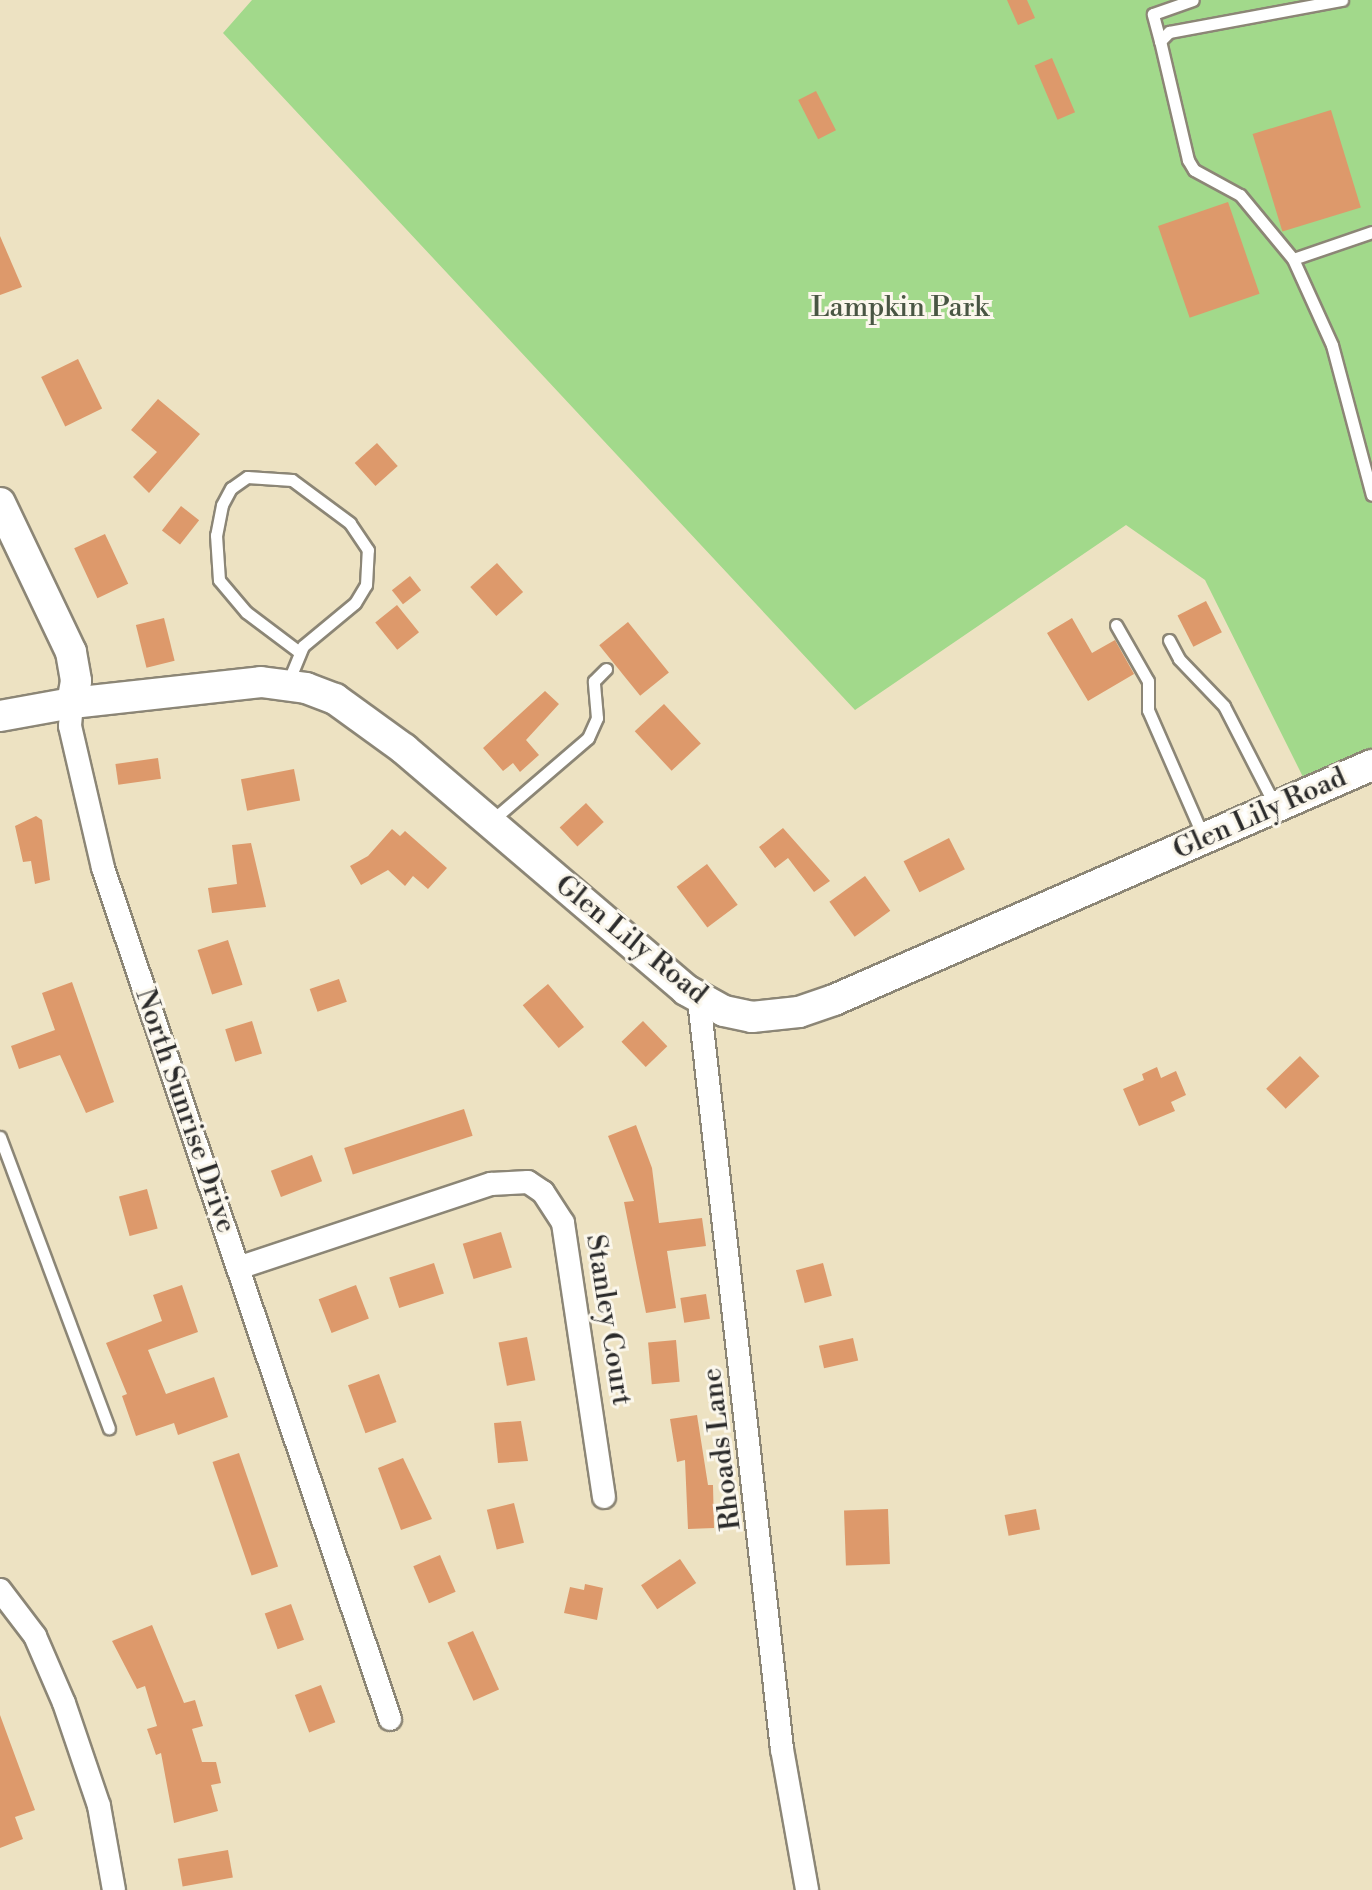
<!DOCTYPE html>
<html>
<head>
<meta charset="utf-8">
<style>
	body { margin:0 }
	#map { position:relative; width:1372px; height:1890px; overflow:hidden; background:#ede2c2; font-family:"Libre Bodoni",serif }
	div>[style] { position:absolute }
	.green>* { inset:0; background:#a2d98b }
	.building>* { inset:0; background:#dd996b; transform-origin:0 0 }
	.roads { filter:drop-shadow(2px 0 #8c8676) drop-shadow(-2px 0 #8c8676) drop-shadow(0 2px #8c8676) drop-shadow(0 -2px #8c8676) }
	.lane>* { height:11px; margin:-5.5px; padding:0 5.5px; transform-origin:5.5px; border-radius:5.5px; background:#fff }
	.street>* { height:22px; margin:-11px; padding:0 11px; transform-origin:11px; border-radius:11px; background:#fff }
	.secondary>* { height:30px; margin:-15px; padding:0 15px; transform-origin:15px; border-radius:15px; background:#fff }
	span { translate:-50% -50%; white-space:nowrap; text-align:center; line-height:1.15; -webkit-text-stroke:6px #fbf7ec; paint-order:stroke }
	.park-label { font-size:28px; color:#495643 }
	.street-label { font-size:28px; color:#2b2b2b }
</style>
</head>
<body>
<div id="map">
	<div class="green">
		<div style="clip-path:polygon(252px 0,1372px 0,1372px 749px,1304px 779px,1205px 580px,1126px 525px,855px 710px,223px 33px)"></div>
	</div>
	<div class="building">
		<div style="clip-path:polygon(1007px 0,1027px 0,1035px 18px,1018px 25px)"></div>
		<div style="left:1052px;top:58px;width:59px;height:19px;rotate:67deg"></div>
		<div style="left:816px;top:91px;width:44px;height:20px;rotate:63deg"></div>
		<div style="left:1331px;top:110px;width:102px;height:82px;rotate:73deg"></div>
		<div style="left:1228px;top:202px;width:97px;height:74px;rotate:71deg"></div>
		<div style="clip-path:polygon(0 236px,22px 287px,0 295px)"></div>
		<div style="left:78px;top:359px;width:55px;height:41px;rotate:64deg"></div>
		<div style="clip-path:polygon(158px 399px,200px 434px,149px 493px,133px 477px,157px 452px,131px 430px)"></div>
		<div style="left:377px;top:443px;width:31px;height:30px;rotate:48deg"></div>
		<div style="left:181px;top:506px;width:23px;height:31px;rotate:38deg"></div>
		<div style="left:105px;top:534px;width:55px;height:34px;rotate:65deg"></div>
		<div style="left:497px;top:563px;width:39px;height:36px;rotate:48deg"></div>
		<div style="left:410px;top:576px;width:18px;height:23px;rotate:52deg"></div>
		<div style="left:1206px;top:601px;width:35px;height:32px;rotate:63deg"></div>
		<div style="left:397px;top:605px;width:35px;height:28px;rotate:51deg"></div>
		<div style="left:164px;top:618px;width:44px;height:29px;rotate:76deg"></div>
		<div style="clip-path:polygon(1072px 618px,1092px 653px,1115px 640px,1134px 674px,1088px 701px,1047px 633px)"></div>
		<div style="left:628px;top:622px;width:65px;height:37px;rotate:51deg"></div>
		<div style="clip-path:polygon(545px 691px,559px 704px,526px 740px,539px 755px,520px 772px,513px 763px,503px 771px,483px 748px)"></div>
		<div style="left:664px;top:704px;width:54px;height:40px;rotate:47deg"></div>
		<div style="left:158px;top:758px;width:21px;height:43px;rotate:82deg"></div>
		<div style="left:294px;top:769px;width:32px;height:54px;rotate:79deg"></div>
		<div style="left:586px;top:803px;width:26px;height:36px;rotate:47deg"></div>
		<div style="clip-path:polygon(36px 816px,42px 820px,50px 880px,35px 884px,31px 861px,23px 862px,15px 826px)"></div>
		<div style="clip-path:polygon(783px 828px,830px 881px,814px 892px,788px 858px,775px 868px,759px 847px)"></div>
		<div style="clip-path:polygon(392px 829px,400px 836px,405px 831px,447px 868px,428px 889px,413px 876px,405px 886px,388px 870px,361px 885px,350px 866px,368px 856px)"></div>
		<div style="left:949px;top:838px;width:35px;height:51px;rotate:63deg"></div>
		<div style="clip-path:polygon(251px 843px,266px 907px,212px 913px,208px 888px,237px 884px,232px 845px)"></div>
		<div style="left:707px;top:864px;width:51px;height:38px;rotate:53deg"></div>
		<div style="left:865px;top:876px;width:43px;height:44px;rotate:54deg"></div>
		<div style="left:228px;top:940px;width:47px;height:32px;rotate:72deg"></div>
		<div style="left:339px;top:979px;width:24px;height:31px;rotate:71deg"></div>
		<div style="clip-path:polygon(72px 982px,114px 1102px,86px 1113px,60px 1055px,19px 1069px,11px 1046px,55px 1030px,42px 993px)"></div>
		<div style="left:548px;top:984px;width:56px;height:33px;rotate:50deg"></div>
		<div style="left:252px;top:1021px;width:34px;height:28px;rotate:73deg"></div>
		<div style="left:643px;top:1021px;width:35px;height:30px;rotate:46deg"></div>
		<div style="left:1300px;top:1056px;width:28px;height:47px;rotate:46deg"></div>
		<div style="clip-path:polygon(1157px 1067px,1161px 1078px,1176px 1071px,1186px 1095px,1171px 1102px,1175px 1111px,1139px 1126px,1123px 1089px,1144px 1080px,1142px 1074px)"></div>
		<div style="left:464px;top:1109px;width:28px;height:126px;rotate:72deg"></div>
		<div style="clip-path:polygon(636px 1125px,652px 1168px,659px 1223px,702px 1218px,706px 1246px,667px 1251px,676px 1308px,646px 1313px,624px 1202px,634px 1201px,608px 1136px)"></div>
		<div style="left:312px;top:1155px;width:28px;height:44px;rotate:69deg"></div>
		<div style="left:147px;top:1189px;width:41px;height:29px;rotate:75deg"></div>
		<div style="left:501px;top:1232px;width:37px;height:40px;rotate:73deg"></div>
		<div style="left:434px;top:1263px;width:32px;height:47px;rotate:72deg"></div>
		<div style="left:823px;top:1263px;width:34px;height:28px;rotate:75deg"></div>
		<div style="clip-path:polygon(182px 1285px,198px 1332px,148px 1350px,166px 1394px,214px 1377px,228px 1417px,178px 1435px,174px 1423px,136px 1436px,122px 1396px,127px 1394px,106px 1343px,162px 1321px,153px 1295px)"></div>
		<div style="left:356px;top:1285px;width:36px;height:40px;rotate:69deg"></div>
		<div style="left:706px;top:1294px;width:25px;height:26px;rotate:81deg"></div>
		<div style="left:527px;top:1337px;width:44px;height:29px;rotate:79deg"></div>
		<div style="left:853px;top:1338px;width:23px;height:35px;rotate:77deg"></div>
		<div style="left:676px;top:1340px;width:42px;height:28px;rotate:85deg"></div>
		<div style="left:379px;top:1374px;width:51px;height:33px;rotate:70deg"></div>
		<div style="clip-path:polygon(697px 1415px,708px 1485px,713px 1485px,714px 1528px,688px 1529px,685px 1460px,677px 1462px,670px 1419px)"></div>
		<div style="clip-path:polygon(521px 1421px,528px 1461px,498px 1463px,494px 1423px)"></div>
		<div style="left:239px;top:1453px;width:120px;height:28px;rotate:71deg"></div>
		<div style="clip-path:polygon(403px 1458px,432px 1519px,401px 1530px,378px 1468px)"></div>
		<div style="left:514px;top:1503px;width:41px;height:28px;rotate:76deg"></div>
		<div style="left:888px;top:1509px;width:55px;height:44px;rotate:88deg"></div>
		<div style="left:1036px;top:1509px;width:21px;height:32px;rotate:79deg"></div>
		<div style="left:440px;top:1555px;width:40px;height:29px;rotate:67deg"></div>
		<div style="left:680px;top:1559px;width:29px;height:47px;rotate:56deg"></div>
		<div style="clip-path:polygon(585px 1584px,603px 1588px,597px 1620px,564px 1613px,570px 1587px,584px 1590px)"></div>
		<div style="left:291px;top:1604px;width:38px;height:28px;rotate:70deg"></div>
		<div style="clip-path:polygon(152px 1625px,184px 1703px,195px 1700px,203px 1726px,192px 1729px,202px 1762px,216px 1762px,221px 1783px,211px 1785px,218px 1811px,174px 1823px,161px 1753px,156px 1755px,147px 1729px,157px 1726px,145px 1686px,137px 1689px,112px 1641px)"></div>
		<div style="left:473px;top:1631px;width:64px;height:28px;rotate:66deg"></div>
		<div style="left:321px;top:1685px;width:40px;height:28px;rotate:69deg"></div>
		<div style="clip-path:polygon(0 1715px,35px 1810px,15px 1817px,23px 1839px,0 1848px)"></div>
		<div style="left:228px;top:1850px;width:28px;height:51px;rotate:80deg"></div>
	</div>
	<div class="roads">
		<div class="lane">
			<div style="left:1160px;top:41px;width:28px;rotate:-105deg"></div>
			<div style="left:1153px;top:14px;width:42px;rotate:-19.3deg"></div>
			<div style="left:1372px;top:232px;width:83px;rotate:161.1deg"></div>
			<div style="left:1293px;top:259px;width:94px;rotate:65.6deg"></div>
			<div style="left:1332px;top:345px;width:155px;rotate:75.1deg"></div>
			<div style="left:1293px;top:259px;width:83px;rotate:-129.6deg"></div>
			<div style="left:1240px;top:195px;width:52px;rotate:-151.5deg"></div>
			<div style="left:1194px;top:170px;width:12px;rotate:-121deg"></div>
			<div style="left:1188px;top:160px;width:122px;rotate:-103.2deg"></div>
			<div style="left:1160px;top:41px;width:13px;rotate:-45deg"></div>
			<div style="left:1169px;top:32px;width:176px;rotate:-10.5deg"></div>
			<div style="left:1116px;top:625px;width:64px;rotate:60.3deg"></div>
			<div style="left:1148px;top:681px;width:29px;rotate:90deg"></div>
			<div style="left:1148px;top:710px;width:140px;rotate:66.4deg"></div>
			<div style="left:1169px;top:640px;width:21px;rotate:62deg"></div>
			<div style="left:1179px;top:659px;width:65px;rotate:46.2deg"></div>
			<div style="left:1224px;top:706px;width:114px;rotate:62.8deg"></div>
			<div style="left:287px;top:685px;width:42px;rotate:-67.7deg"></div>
			<div style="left:303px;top:646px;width:67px;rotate:-39.6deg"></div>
			<div style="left:355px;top:603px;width:21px;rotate:-59deg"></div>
			<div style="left:366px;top:585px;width:35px;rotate:-87deg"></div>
			<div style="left:368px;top:550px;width:32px;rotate:-124deg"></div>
			<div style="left:350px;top:523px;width:72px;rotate:-143.4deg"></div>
			<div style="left:292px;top:480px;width:45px;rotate:-176.2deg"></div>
			<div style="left:247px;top:477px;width:19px;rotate:145deg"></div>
			<div style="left:231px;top:488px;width:19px;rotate:118deg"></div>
			<div style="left:222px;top:505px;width:31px;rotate:101deg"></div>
			<div style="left:216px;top:535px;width:45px;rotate:86.2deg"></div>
			<div style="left:219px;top:580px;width:42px;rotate:49.8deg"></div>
			<div style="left:246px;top:612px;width:66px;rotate:37deg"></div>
			<div style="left:490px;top:822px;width:129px;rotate:-40.6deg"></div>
			<div style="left:588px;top:738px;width:22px;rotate:-66deg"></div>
			<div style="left:597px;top:718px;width:37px;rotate:-95deg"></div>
			<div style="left:594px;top:681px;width:17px;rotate:-45deg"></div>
			<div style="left:0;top:1137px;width:311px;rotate:69.5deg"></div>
		</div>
		<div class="street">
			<div style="left:72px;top:703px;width:23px;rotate:95deg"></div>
			<div style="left:70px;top:726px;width:146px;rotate:76.9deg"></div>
			<div style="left:103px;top:868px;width:898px;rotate:71.36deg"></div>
			<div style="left:699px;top:1000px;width:754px;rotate:83.68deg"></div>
			<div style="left:782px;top:1749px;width:143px;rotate:79.9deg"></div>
			<div style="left:238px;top:1268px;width:267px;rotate:-18.4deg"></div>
			<div style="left:491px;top:1184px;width:37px;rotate:-3deg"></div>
			<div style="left:528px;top:1182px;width:18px;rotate:34deg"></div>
			<div style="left:543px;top:1192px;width:37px;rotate:57deg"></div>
			<div style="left:563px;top:1223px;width:277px;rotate:81.5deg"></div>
			<div style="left:0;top:1590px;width:58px;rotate:52.7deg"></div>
			<div style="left:35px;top:1636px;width:73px;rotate:66.6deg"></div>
			<div style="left:64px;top:1703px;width:109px;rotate:71.2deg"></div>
			<div style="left:99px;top:1806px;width:85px;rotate:79.9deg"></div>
		</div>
		<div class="secondary">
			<div style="left:0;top:503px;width:165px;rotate:64.5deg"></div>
			<div style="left:71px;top:652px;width:29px;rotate:80deg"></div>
			<div style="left:76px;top:681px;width:22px;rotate:100deg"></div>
			<div style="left:0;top:716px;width:73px;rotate:-10.2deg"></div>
			<div style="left:72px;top:703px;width:190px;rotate:-6.3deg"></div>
			<div style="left:261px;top:682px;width:45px;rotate:7.6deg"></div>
			<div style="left:306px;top:688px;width:31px;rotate:21deg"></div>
			<div style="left:335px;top:699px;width:85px;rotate:35.9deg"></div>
			<div style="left:404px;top:749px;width:371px;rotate:40.5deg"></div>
			<div style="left:686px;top:990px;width:43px;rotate:28.9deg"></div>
			<div style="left:724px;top:1011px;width:29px;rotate:12deg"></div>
			<div style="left:752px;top:1017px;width:47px;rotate:-6.1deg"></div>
			<div style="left:799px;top:1012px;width:37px;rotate:-19deg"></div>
			<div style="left:834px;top:1000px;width:587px;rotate:-23.6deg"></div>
		</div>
	</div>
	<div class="park-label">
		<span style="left:900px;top:308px">Lampkin Park</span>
	</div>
	<div class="street-label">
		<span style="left:1260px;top:814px;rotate:-24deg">Glen Lily Road</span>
		<span style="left:631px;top:940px;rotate:39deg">Glen Lily Road</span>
		<span style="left:185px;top:1111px;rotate:71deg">North Sunrise Drive</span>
		<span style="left:608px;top:1320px;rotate:81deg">Stanley Court</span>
		<span style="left:722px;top:1449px;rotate:-97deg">Rhoads Lane</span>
	</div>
</div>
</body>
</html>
